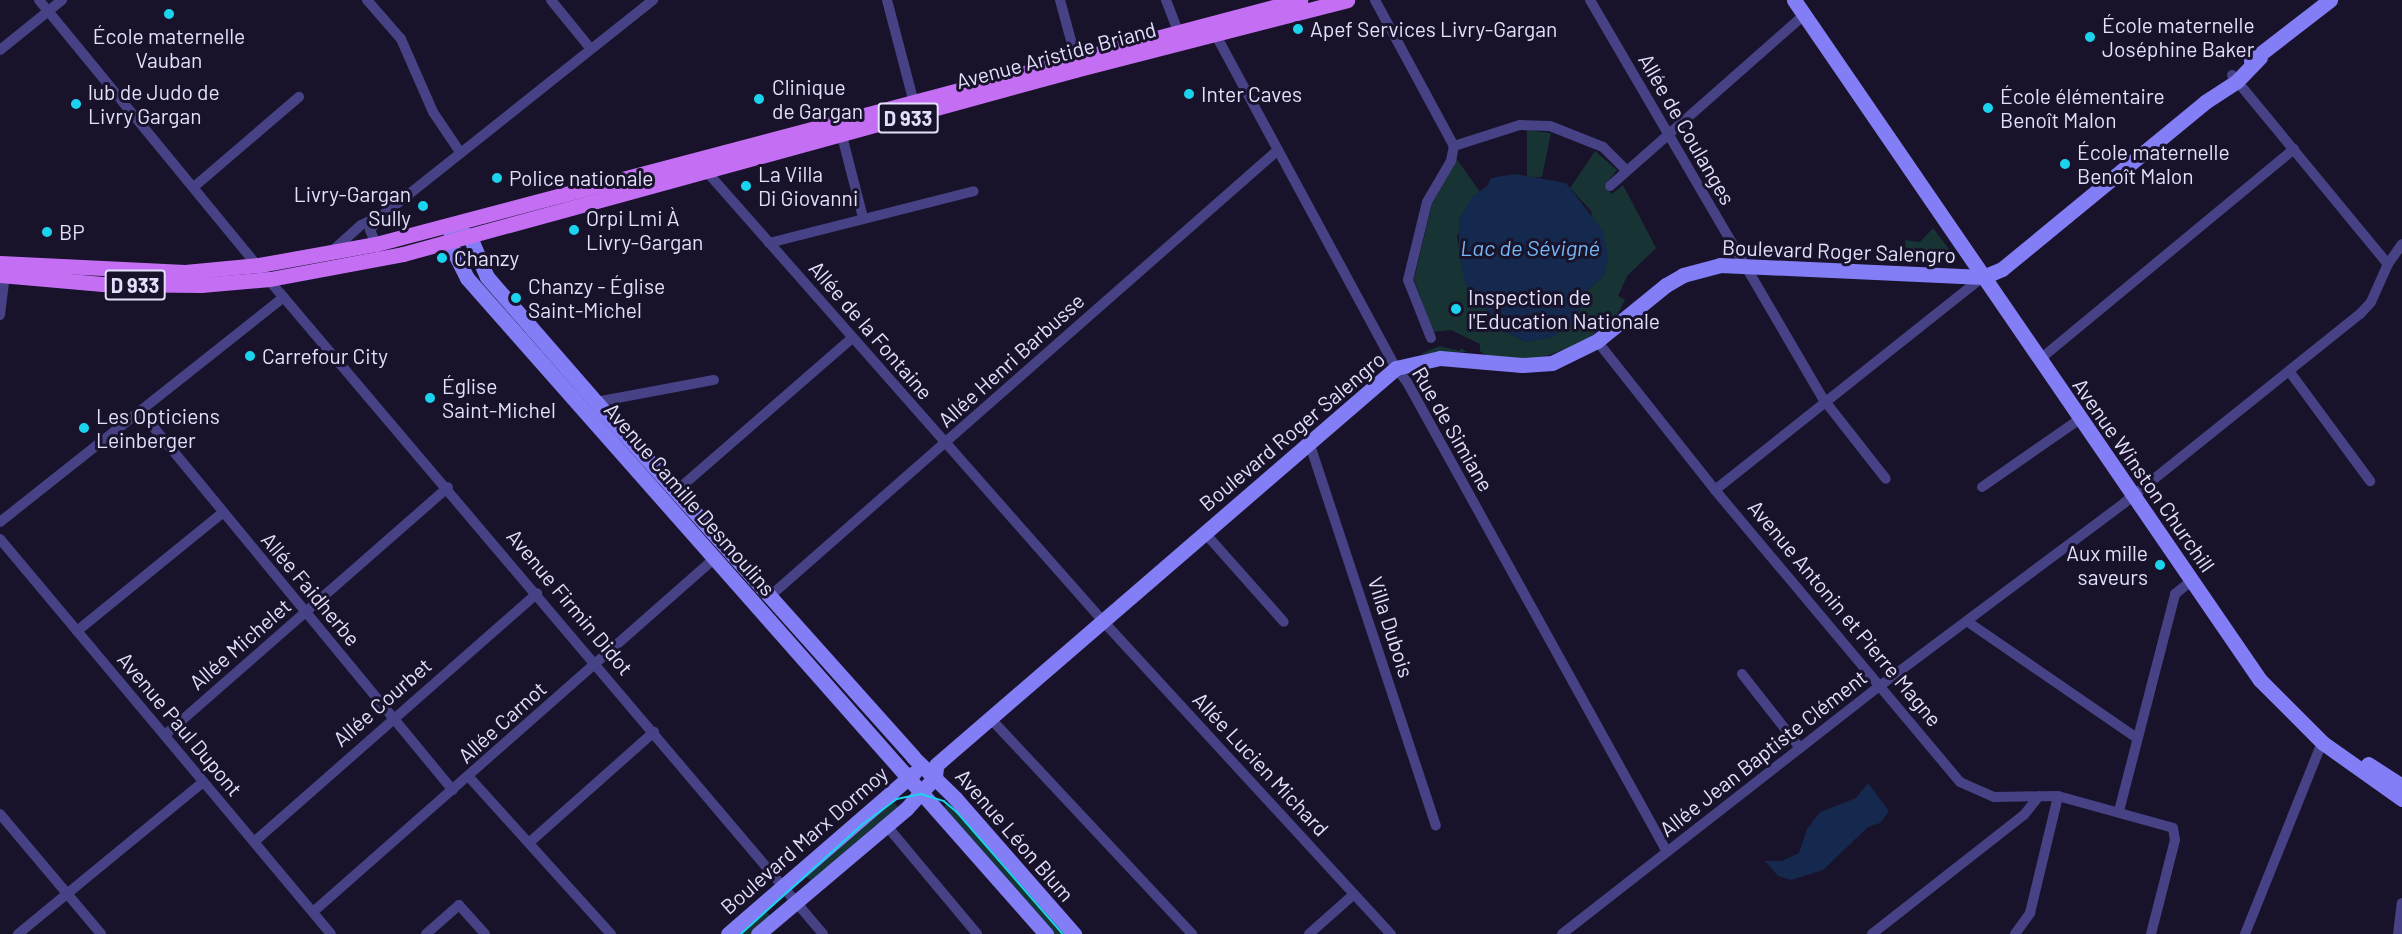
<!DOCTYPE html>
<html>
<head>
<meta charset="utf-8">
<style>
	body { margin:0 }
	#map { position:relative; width:2402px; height:934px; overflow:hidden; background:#18132a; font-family:Barlow,sans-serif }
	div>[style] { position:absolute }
	.green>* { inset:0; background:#173333 }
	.water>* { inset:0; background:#14294d }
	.street>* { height:10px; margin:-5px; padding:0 5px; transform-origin:5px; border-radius:5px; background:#464285 }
	.secondary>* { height:15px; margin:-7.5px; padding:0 7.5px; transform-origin:7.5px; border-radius:7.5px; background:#837ef5 }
	.primary>* { height:15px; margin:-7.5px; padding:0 7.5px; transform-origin:7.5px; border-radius:7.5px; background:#c46ff3 }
	.tram>* { height:1.5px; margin:-0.75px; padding:0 0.75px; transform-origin:0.75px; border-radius:0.75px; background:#1bd3ed }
	.dots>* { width:16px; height:16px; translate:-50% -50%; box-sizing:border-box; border:3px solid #18132a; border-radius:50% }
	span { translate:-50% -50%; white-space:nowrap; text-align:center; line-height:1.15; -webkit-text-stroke:6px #18132a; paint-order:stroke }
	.shield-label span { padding:2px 4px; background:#18132a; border:2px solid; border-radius:4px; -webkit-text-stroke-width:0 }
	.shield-label { font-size:20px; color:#e3dffc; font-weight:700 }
	.poi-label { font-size:21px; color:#e3dffc }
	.left { translate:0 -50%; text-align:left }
	.right { translate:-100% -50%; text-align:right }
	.street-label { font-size:21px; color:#e3dffc }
	.water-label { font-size:22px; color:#75b7f4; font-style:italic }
</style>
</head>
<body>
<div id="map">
	<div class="green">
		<div style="clip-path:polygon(1527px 130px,1551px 133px,1542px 177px,1527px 177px)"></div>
		<div style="clip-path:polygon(1595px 151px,1617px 170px,1604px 186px,1612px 194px,1623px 185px,1656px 248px,1627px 276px,1618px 296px,1625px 300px,1616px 317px,1582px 343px,1538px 359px,1487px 356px,1480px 351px,1480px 344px,1451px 330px,1433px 332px,1414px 279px,1432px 204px,1456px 158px,1480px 192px,1472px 197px,1457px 237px,1466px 286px,1506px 332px,1526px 342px,1553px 337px,1579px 312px,1585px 292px,1604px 276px,1591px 211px,1570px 188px)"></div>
		<div style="clip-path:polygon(1933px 228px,1949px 249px,1946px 261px,1907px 262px,1905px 240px,1920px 242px)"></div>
		<div style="clip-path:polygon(1440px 346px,1459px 351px,1461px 348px,1467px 352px,1420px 354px)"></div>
		<div style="clip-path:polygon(889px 797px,900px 809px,872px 828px,814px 884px,802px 872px)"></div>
		<div style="clip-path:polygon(950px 799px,1067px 934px,1052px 934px,941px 811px)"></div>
		<div style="clip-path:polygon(762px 907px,773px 919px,751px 934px,735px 934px)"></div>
	</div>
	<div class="water">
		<div style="clip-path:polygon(1515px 174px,1566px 183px,1603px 231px,1608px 257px,1604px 276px,1585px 292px,1579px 312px,1569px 326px,1553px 337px,1526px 342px,1506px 332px,1466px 286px,1459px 256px,1459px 218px,1472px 197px,1487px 186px,1491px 178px)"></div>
		<div style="clip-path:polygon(1868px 783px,1889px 811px,1880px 823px,1868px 827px,1823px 870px,1791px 880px,1778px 876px,1765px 861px,1782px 861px,1799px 853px,1807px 829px,1820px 812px,1856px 798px)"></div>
	</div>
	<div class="street">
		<div style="left:39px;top:0;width:379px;rotate:50.6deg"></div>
		<div style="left:280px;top:293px;width:840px;rotate:49.73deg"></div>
		<div style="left:367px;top:0;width:52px;rotate:48.9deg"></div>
		<div style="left:401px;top:39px;width:80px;rotate:66.3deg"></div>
		<div style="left:433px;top:112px;width:48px;rotate:56deg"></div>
		<div style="left:551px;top:0;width:63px;rotate:50.8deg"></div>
		<div style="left:887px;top:0;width:106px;rotate:75.3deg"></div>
		<div style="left:1060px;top:0;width:61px;rotate:74.8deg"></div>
		<div style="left:1166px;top:0;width:33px;rotate:69deg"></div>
		<div style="left:1375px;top:0;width:166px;rotate:61.6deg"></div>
		<div style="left:1590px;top:0;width:463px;rotate:59.7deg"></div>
		<div style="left:1824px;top:400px;width:100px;rotate:51.9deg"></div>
		<div style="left:1212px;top:28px;width:387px;rotate:61.6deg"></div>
		<div style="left:1396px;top:368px;width:18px;rotate:52deg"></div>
		<div style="left:1407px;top:382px;width:537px;rotate:61.05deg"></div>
		<div style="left:0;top:50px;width:80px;rotate:-38.9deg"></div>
		<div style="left:2232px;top:75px;width:245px;rotate:50.5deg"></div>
		<div style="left:842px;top:136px;width:85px;rotate:75.6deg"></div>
		<div style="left:1454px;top:146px;width:69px;rotate:-17.7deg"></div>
		<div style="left:1520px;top:125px;width:30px;rotate:2deg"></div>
		<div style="left:1550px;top:126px;width:57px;rotate:21.6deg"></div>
		<div style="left:1603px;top:147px;width:33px;rotate:45deg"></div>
		<div style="left:707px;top:172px;width:597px;rotate:48.6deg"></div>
		<div style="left:1102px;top:620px;width:427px;rotate:47.4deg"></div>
		<div style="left:195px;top:186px;width:137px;rotate:-40.6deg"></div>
		<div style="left:1610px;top:186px;width:259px;rotate:-41.4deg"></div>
		<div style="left:769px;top:243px;width:211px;rotate:-14.2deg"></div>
		<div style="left:376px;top:244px;width:15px;rotate:-113deg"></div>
		<div style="left:370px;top:230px;width:21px;rotate:-49deg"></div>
		<div style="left:384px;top:214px;width:344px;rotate:-38.5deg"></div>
		<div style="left:331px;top:252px;width:40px;rotate:-42deg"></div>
		<div style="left:361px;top:225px;width:19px;rotate:-25deg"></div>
		<div style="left:0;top:315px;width:39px;rotate:-83deg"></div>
		<div style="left:1431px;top:338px;width:62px;rotate:-111.6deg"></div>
		<div style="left:1408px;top:280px;width:80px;rotate:-76.3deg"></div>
		<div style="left:1427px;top:202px;width:48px;rotate:-59.7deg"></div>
		<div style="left:1451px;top:161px;width:15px;rotate:-79deg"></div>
		<div style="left:1597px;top:341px;width:190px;rotate:51.6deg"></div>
		<div style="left:1715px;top:490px;width:381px;rotate:50deg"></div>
		<div style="left:1960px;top:782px;width:37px;rotate:24deg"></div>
		<div style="left:1994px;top:797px;width:64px;rotate:-0.9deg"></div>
		<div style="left:2058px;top:796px;width:119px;rotate:15.5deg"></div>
		<div style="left:2173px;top:828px;width:12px;rotate:81deg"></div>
		<div style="left:2175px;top:840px;width:97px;rotate:104.3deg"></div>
		<div style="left:2039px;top:360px;width:331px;rotate:-39.6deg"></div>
		<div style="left:2289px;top:371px;width:137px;rotate:53.6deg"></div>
		<div style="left:596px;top:402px;width:120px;rotate:-10.6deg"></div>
		<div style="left:141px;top:412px;width:490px;rotate:50.5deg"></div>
		<div style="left:1309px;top:442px;width:404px;rotate:71.7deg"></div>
		<div style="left:1982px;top:487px;width:119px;rotate:-34.8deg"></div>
		<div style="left:1715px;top:490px;width:342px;rotate:-38.5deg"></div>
		<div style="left:675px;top:492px;width:233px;rotate:-41deg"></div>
		<div style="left:0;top:522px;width:362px;rotate:-38.4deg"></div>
		<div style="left:1204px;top:532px;width:120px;rotate:48.4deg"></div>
		<div style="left:0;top:539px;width:515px;rotate:50.04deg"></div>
		<div style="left:769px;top:597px;width:677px;rotate:-41.29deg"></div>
		<div style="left:1968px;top:622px;width:205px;rotate:34.5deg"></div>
		<div style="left:77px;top:631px;width:187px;rotate:-39.1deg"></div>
		<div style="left:1742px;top:674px;width:94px;rotate:51.9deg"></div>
		<div style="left:990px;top:718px;width:296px;rotate:46.9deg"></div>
		<div style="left:165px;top:735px;width:376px;rotate:-41.2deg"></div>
		<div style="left:469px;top:777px;width:212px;rotate:47.9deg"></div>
		<div style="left:2119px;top:811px;width:224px;rotate:-75.5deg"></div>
		<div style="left:2175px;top:594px;width:21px;rotate:-39deg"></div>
		<div style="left:0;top:814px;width:157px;rotate:49.9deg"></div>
		<div style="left:886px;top:825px;width:142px;rotate:50.1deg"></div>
		<div style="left:254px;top:842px;width:377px;rotate:-41.3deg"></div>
		<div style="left:530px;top:842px;width:166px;rotate:-41.6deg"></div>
		<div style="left:313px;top:912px;width:536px;rotate:-41.37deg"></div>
		<div style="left:18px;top:934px;width:239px;rotate:-39.4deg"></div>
		<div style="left:426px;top:934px;width:44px;rotate:-41.3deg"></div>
		<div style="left:459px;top:905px;width:39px;rotate:48deg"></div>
		<div style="left:1309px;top:934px;width:60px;rotate:-41.6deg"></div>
		<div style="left:1562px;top:934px;width:405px;rotate:-38deg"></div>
		<div style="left:1881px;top:685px;width:304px;rotate:-36.8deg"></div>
		<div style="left:2124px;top:503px;width:302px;rotate:-38.7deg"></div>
		<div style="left:2360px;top:314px;width:16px;rotate:-47deg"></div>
		<div style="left:2371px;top:302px;width:42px;rotate:-65.9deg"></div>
		<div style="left:2388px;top:264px;width:24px;rotate:-55deg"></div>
		<div style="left:1872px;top:934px;width:193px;rotate:-38.1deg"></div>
		<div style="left:2024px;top:815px;width:24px;rotate:-52deg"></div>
		<div style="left:2015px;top:934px;width:26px;rotate:-54deg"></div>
		<div style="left:2030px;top:913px;width:120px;rotate:-76.5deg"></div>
		<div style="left:2245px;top:934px;width:198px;rotate:-68.1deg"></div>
		<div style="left:2319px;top:750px;width:8px;rotate:-60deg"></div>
		<div style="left:2323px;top:743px;width:6px;rotate:18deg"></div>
		<div style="left:2398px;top:934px;width:31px;rotate:-83deg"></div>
	</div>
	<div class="secondary">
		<div style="left:1794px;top:0;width:824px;rotate:55.58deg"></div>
		<div style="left:2260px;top:680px;width:89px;rotate:45deg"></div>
		<div style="left:2323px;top:743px;width:97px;rotate:35.3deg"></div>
		<div style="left:2251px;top:61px;width:100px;rotate:-37.7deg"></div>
		<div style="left:2368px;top:764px;width:40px;rotate:32.9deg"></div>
		<div style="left:936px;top:765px;width:608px;rotate:-40.8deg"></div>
		<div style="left:1396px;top:368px;width:45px;rotate:-12.8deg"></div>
		<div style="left:1440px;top:358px;width:82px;rotate:4.9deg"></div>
		<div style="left:1522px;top:365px;width:30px;rotate:-4deg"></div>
		<div style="left:1552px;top:363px;width:50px;rotate:-26.1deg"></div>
		<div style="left:1597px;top:341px;width:89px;rotate:-39.1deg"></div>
		<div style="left:1666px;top:285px;width:20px;rotate:-30deg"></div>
		<div style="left:1683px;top:275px;width:38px;rotate:-15deg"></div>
		<div style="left:1720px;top:265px;width:263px;rotate:2.6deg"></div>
		<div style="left:1983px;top:277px;width:21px;rotate:-23deg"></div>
		<div style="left:2002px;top:269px;width:263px;rotate:-39.4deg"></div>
		<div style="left:2205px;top:102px;width:38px;rotate:-33deg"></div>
		<div style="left:2237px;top:81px;width:33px;rotate:-46deg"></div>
		<div style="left:728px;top:934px;width:246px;rotate:-40.9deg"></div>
		<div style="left:758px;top:934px;width:194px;rotate:-40.2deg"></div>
		<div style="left:906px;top:809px;width:43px;rotate:-47.8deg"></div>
		<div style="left:935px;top:777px;width:9px;rotate:-84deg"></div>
		<div style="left:1046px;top:934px;width:875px;rotate:-131.43deg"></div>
		<div style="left:467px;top:278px;width:40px;rotate:-116.6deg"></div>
		<div style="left:449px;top:242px;width:16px;rotate:-75deg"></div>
		<div style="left:453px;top:227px;width:20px;rotate:30deg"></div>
		<div style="left:470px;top:237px;width:43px;rotate:67deg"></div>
		<div style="left:487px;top:277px;width:166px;rotate:48.9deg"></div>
		<div style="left:596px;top:402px;width:476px;rotate:48.2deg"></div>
		<div style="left:913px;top:757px;width:59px;rotate:44.3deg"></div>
		<div style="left:955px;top:798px;width:181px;rotate:48.8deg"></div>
	</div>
	<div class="primary">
		<div style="left:0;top:263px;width:185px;rotate:2.8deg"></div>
		<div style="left:185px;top:272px;width:74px;rotate:-5.4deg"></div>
		<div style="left:259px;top:265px;width:119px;rotate:-10.2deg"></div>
		<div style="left:376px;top:244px;width:956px;rotate:-14.79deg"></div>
		<div style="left:0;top:275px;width:103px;rotate:5deg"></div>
		<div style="left:103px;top:284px;width:98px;rotate:0.6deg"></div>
		<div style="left:201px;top:285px;width:69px;rotate:-5deg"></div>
		<div style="left:270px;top:279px;width:135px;rotate:-10.6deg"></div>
		<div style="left:403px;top:254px;width:697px;rotate:-15.31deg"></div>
		<div style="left:1075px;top:70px;width:281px;rotate:-14.4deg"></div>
	</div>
	<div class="tram">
		<div style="left:741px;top:934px;width:164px;rotate:-42deg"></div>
		<div style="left:863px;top:824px;width:42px;rotate:-36.3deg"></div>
		<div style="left:897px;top:799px;width:25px;rotate:-12deg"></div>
		<div style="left:921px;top:794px;width:24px;rotate:17deg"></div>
		<div style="left:944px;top:801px;width:17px;rotate:40deg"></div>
		<div style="left:957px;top:812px;width:162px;rotate:49deg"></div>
	</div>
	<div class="dots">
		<div style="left:169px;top:14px;background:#1bd3ed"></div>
		<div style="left:1298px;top:29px;background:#1bd3ed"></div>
		<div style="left:2090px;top:37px;background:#1bd3ed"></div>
		<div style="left:1189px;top:94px;background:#1bd3ed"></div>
		<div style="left:759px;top:99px;background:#1bd3ed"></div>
		<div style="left:76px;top:104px;background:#1bd3ed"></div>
		<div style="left:1988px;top:108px;background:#1bd3ed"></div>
		<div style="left:2065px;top:164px;background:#1bd3ed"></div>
		<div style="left:497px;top:178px;background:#1bd3ed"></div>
		<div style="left:746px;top:186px;background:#1bd3ed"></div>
		<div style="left:423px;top:206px;background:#1bd3ed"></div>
		<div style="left:574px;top:230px;background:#1bd3ed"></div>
		<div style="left:47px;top:232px;background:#1bd3ed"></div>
		<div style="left:442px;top:258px;background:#1bd3ed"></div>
		<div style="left:516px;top:298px;background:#1bd3ed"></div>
		<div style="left:1456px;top:309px;background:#1bd3ed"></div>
		<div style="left:250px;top:356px;background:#1bd3ed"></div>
		<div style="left:430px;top:398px;background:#1bd3ed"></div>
		<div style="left:84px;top:428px;background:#1bd3ed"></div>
		<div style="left:2160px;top:565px;background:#1bd3ed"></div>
	</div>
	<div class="shield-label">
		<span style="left:908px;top:118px">D 933</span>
		<span style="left:135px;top:285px">D 933</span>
	</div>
	<div class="poi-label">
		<span class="left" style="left:2102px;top:37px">École maternelle<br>Joséphine Baker</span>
		<span class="left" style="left:1310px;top:29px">Apef Services Livry-Gargan</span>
		<span style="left:169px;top:48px">École maternelle<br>Vauban</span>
		<span class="left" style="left:772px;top:99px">Clinique<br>de Gargan</span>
		<span class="left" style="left:88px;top:104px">lub de Judo de<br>Livry Gargan</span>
		<span class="left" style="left:1201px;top:94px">Inter Caves</span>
		<span class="left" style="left:2000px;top:108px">École élémentaire<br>Benoît Malon</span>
		<span class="left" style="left:2077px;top:164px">École maternelle<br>Benoît Malon</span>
		<span class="left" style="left:758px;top:186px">La Villa<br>Di Giovanni</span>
		<span class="left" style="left:509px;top:178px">Police nationale</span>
		<span class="right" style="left:411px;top:206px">Livry-Gargan<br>Sully</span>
		<span class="left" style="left:586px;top:230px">Orpi Lmi À<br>Livry-Gargan</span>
		<span class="left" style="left:59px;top:232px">BP</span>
		<span class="left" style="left:454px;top:258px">Chanzy</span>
		<span class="left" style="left:528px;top:298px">Chanzy - Église<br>Saint-Michel</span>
		<span class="left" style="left:1468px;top:309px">Inspection de<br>l'Education Nationale</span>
		<span class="left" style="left:262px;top:356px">Carrefour City</span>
		<span class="left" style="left:442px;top:398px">Église<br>Saint-Michel</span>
		<span class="left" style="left:96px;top:428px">Les Opticiens<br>Leinberger</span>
		<span class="right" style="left:2148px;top:565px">Aux mille<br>saveurs</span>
	</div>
	<div class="street-label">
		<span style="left:1056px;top:55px;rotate:-15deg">Avenue Aristide Briand</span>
		<span style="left:1687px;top:129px;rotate:60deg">Allée de Coulanges</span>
		<span style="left:1839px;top:251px;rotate:2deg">Boulevard Roger Salengro</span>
		<span style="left:871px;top:330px;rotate:49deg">Allée de la Fontaine</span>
		<span style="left:1011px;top:360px;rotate:-42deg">Allée Henri Barbusse</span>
		<span style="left:1453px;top:429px;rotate:60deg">Rue de Simiane</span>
		<span style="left:1292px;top:431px;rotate:-40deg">Boulevard Roger Salengro</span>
		<span style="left:2144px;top:475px;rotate:55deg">Avenue Winston Churchill</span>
		<span style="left:690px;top:499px;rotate:49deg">Avenue Camille Desmoulins</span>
		<span style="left:311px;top:589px;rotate:50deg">Allée Faidherbe</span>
		<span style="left:570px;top:602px;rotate:50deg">Avenue Firmin Didot</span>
		<span style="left:1845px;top:613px;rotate:50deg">Avenue Antonin et Pierre Magne</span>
		<span style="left:1391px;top:627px;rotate:72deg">Villa Dubois</span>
		<span style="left:240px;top:644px;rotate:-41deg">Allée Michelet</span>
		<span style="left:382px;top:702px;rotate:-41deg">Allée Courbet</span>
		<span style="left:502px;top:722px;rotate:-42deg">Allée Carnot</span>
		<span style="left:180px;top:724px;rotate:50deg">Avenue Paul Dupont</span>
		<span style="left:1763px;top:753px;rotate:-38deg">Allée Jean Baptiste Clément</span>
		<span style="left:1261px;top:764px;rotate:47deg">Allée Lucien Michard</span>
		<span style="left:1015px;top:835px;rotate:49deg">Avenue Léon Blum</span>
		<span style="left:804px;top:840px;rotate:-41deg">Boulevard Marx Dormoy</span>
	</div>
	<div class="water-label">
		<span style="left:1530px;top:248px">Lac de Sévigné</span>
	</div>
</div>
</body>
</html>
